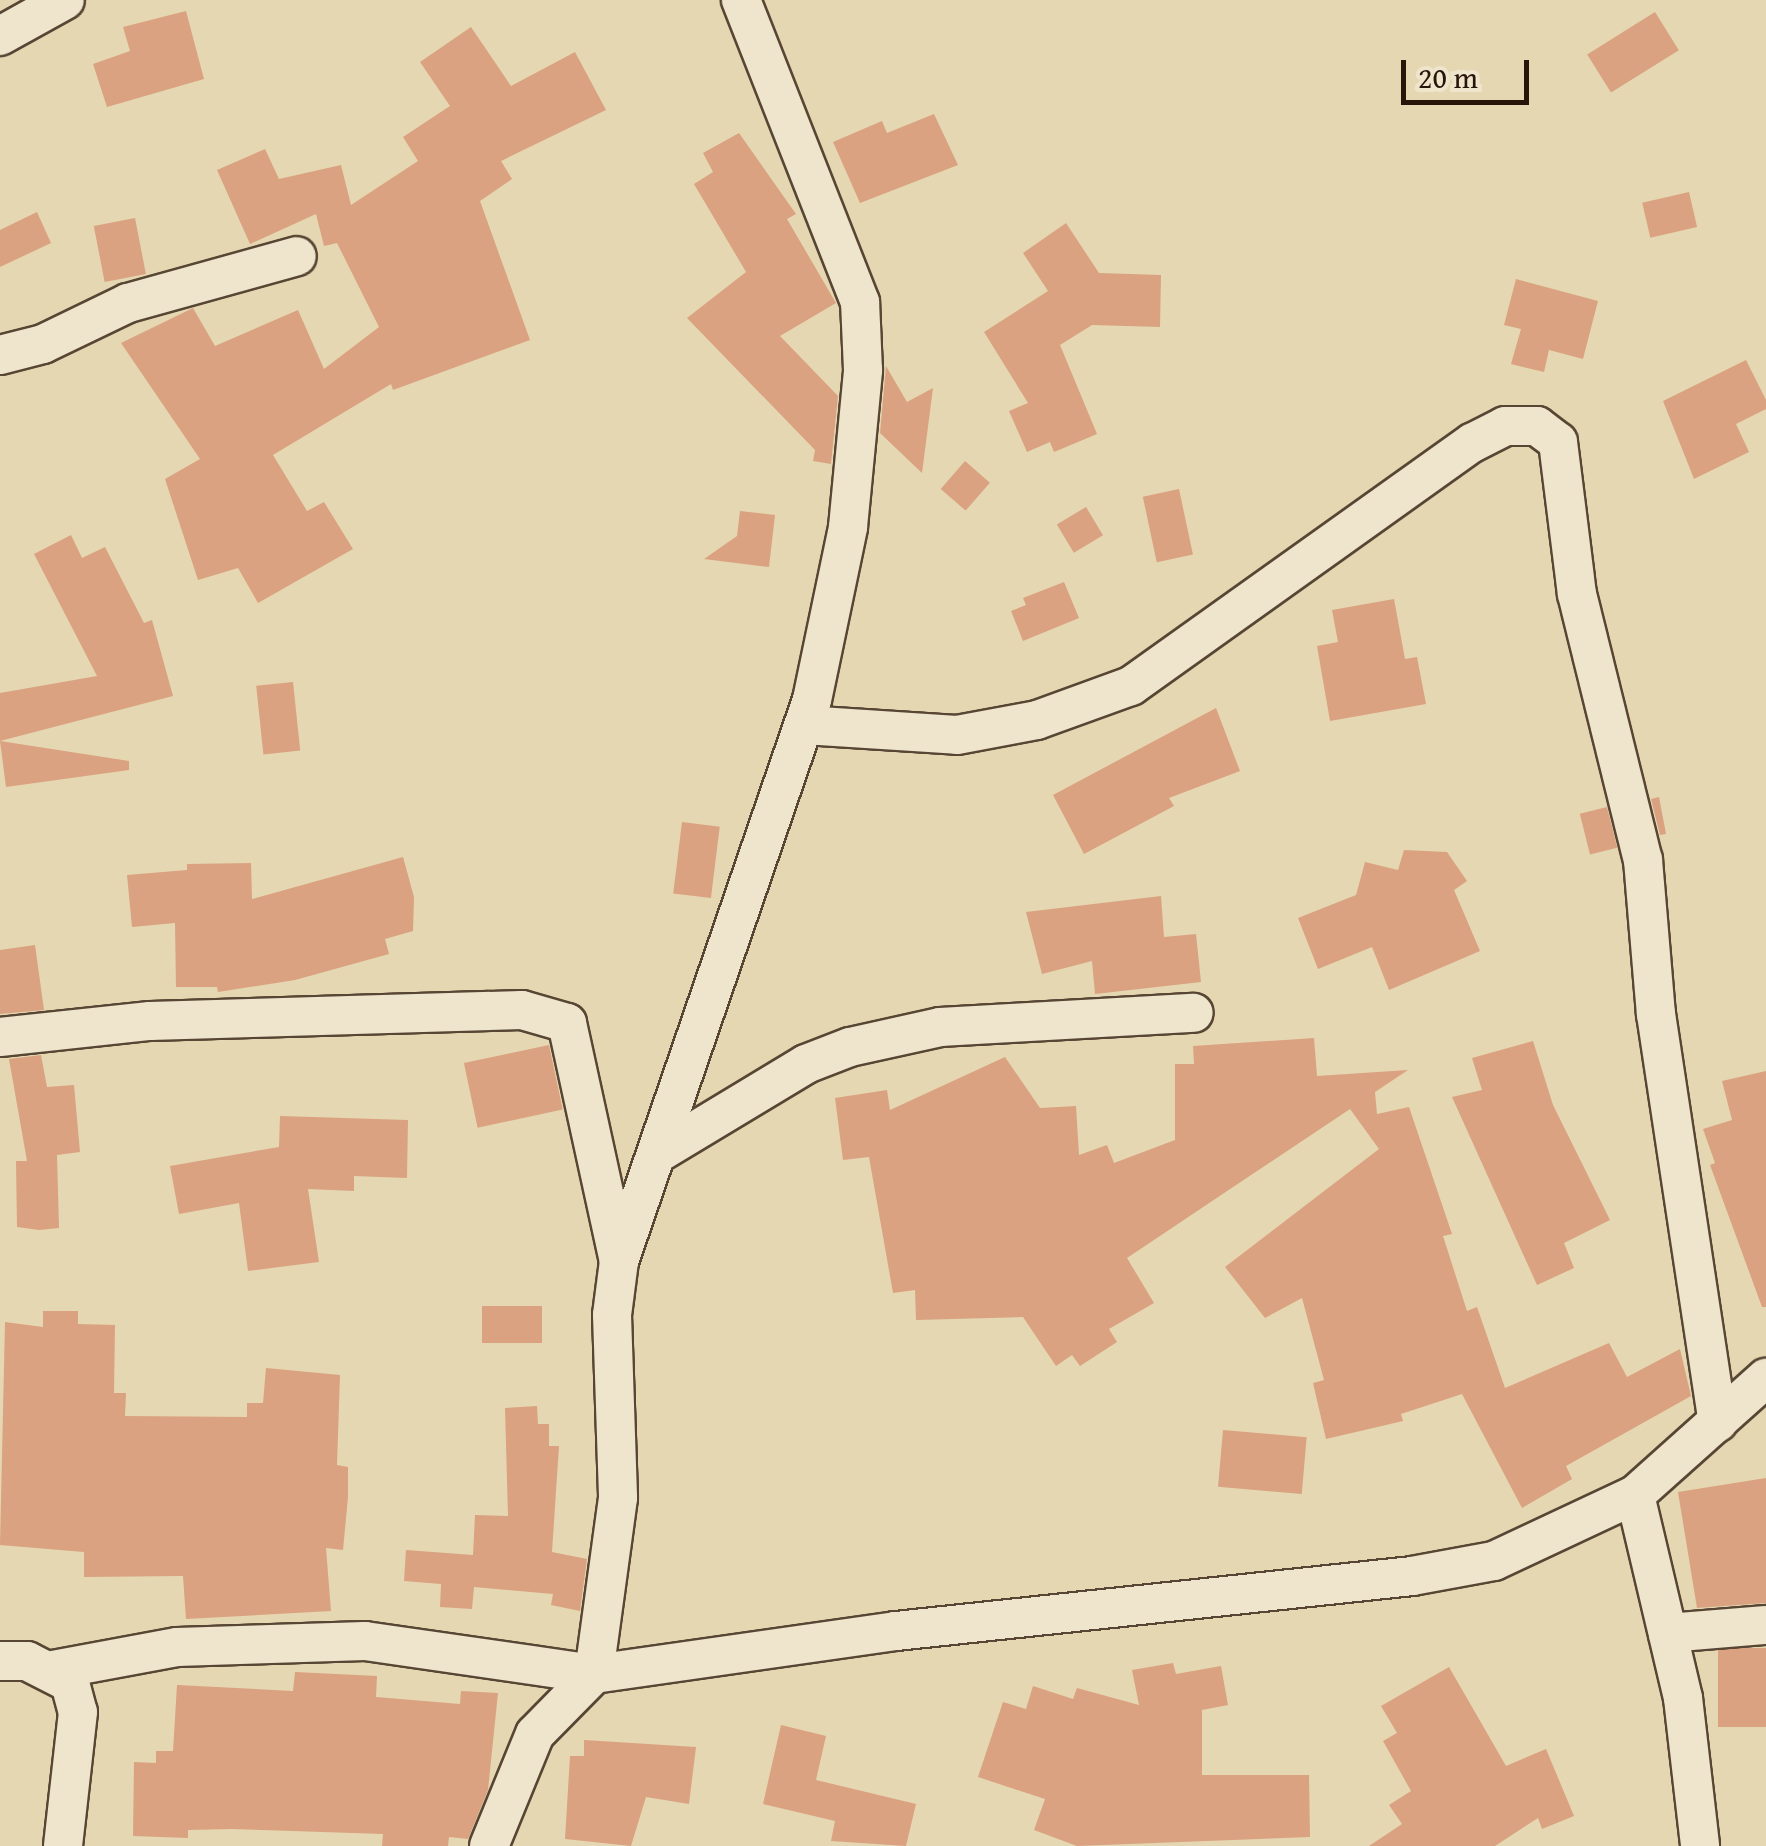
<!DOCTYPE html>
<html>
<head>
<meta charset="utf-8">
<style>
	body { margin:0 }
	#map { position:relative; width:1766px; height:1846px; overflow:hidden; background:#e5d7b1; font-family:"Gentium Book Plus",serif }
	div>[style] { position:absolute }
	.building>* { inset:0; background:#daa281; transform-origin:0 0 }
	.roads { filter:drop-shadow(2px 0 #574634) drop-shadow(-2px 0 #574634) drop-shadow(0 2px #574634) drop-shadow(0 -2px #574634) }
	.street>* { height:38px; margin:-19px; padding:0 19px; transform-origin:19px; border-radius:19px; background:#eee5cc }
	span { translate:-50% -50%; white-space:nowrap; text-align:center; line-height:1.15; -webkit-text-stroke:8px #eee5cc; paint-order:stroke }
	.scale { position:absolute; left:1401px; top:60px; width:128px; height:45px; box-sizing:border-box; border:5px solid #28150a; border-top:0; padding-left:12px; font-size:30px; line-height:35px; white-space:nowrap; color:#28150a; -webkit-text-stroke:8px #eee5cc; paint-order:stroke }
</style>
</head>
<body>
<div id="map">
	<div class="building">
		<div style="clip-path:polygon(186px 11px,204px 79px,107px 107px,93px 64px,130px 51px,123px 27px)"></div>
		<div style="left:1655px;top:12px;width:45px;height:80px;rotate:58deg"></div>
		<div style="clip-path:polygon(471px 27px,511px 86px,575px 52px,606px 110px,501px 161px,512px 179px,480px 201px,530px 340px,393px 390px,391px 384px,273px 455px,307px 511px,324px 502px,353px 549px,258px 603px,238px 568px,198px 580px,165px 479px,200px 459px,121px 343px,193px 308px,215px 346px,298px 310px,324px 369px,379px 327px,337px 243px,324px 246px,316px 214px,250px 244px,217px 170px,265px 149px,279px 179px,341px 165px,351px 205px,418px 161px,403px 137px,450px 106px,420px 62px)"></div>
		<div style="clip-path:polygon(934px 114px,958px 165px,860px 203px,833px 142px,882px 121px,887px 133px)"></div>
		<div style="clip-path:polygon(739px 133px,796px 214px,787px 219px,836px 303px,780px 336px,838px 396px,831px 464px,813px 461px,815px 450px,687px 318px,746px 272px,694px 184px,713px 172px,703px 153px)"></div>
		<div style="left:1689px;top:192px;width:36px;height:48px;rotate:77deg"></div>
		<div style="clip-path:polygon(37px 212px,51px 243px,0 267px,0 230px)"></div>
		<div style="left:135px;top:218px;width:57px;height:42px;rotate:79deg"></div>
		<div style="clip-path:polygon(1066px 223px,1099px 273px,1161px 275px,1160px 327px,1092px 325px,1060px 345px,1097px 434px,1054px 452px,1050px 442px,1027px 452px,1009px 411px,1028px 403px,984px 332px,1048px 291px,1023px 253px)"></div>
		<div style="clip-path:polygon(1516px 279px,1598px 301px,1583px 359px,1549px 350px,1544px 372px,1511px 364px,1521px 329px,1504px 325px)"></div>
		<div style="clip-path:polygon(1746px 360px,1766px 400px,1766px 409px,1736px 424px,1749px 452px,1694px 479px,1663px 401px)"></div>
		<div style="clip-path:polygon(886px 366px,907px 402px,933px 388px,922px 473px,880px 433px)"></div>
		<div style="left:965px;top:461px;width:33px;height:37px;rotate:41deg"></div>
		<div style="left:1179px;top:489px;width:67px;height:37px;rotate:78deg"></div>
		<div style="left:1086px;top:507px;width:33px;height:34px;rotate:59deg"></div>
		<div style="clip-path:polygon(740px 511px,775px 515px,769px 567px,704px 559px,737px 536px)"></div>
		<div style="clip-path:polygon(71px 535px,82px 558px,105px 547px,144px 623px,152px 620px,173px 696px,0 741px,0 693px,97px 676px,34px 554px)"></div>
		<div style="clip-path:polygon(1064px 582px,1079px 618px,1023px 641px,1011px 611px,1026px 605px,1023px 598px)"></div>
		<div style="clip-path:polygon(1394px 599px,1405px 659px,1417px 657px,1426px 704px,1330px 721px,1317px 646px,1338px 642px,1332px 610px)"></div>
		<div style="left:293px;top:682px;width:69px;height:37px;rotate:84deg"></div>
		<div style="clip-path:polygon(1216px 708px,1240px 771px,1169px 798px,1174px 806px,1084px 854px,1053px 795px)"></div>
		<div style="clip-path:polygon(0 741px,129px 761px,129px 770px,6px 787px)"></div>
		<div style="clip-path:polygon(1659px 797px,1666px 834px,1660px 835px,1651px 799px)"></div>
		<div style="left:1607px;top:807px;width:42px;height:28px;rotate:76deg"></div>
		<div style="left:682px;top:822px;width:38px;height:72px;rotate:7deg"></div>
		<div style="clip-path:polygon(1404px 850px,1447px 852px,1467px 881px,1454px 890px,1480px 951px,1389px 990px,1372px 947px,1318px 969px,1298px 918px,1356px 895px,1365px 862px,1398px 870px)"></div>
		<div style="clip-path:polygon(403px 857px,414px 897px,413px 931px,385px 939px,389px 954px,295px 980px,218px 992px,217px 987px,176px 987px,175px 923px,132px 927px,127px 875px,187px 870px,187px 864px,251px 863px,252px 899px)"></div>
		<div style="clip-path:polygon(1161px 896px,1164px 937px,1196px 934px,1201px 982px,1095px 994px,1092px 961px,1042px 974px,1026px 912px)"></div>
		<div style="clip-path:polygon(35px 945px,44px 1010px,0 1014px,0 950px)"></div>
		<div style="clip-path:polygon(1314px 1038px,1317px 1076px,1408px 1070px,1375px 1092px,1377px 1114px,1409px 1107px,1452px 1234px,1443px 1236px,1467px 1311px,1477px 1307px,1505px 1388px,1609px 1343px,1627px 1377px,1680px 1349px,1691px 1396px,1566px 1466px,1572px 1479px,1522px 1508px,1462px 1394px,1401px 1414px,1403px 1421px,1326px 1439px,1313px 1383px,1324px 1380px,1302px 1298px,1265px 1318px,1225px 1267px,1379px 1149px,1350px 1109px,1127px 1258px,1154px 1303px,1109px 1329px,1117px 1342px,1080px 1366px,1072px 1355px,1056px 1366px,1023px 1317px,916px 1320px,915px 1290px,893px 1293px,869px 1157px,843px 1160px,835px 1098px,887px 1090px,890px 1110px,1005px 1057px,1040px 1108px,1076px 1106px,1079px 1155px,1107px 1145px,1114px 1163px,1175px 1140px,1175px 1064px,1194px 1064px,1193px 1046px)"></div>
		<div style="clip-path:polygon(1533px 1041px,1553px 1105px,1610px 1220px,1564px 1243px,1574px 1268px,1537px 1285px,1452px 1097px,1482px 1090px,1472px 1058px)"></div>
		<div style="left:549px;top:1045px;width:66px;height:87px;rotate:78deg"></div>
		<div style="clip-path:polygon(41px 1055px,47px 1087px,74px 1085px,80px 1152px,57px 1155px,59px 1228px,39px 1230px,17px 1227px,16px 1161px,27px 1161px,9px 1059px)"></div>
		<div style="clip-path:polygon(1766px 1071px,1766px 1307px,1762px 1307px,1710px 1165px,1715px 1163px,1703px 1129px,1732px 1120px,1722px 1081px)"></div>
		<div style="clip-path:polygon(280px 1116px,408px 1120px,407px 1178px,354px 1176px,354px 1191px,308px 1189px,319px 1262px,248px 1271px,239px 1203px,179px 1214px,170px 1166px,279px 1147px)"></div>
		<div style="left:542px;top:1306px;width:37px;height:60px;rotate:90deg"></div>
		<div style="clip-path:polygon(43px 1311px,78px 1311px,78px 1324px,115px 1325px,114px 1393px,126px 1393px,125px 1416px,247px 1417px,247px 1403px,263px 1403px,266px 1368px,340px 1375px,337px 1465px,348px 1467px,348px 1497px,343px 1550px,326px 1548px,331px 1611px,186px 1619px,183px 1576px,84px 1577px,84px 1552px,0 1545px,5px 1322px,43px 1327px)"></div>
		<div style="clip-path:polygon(537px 1406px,538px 1424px,549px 1424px,549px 1446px,559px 1446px,552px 1552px,587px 1559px,580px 1611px,551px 1605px,553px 1594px,474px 1587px,472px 1609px,440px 1607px,441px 1584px,404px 1581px,406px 1550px,473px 1555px,475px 1515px,508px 1516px,505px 1408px)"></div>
		<div style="left:1223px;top:1430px;width:84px;height:57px;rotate:5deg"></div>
		<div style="clip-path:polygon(1766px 1478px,1766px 1603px,1697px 1608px,1678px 1492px)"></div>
		<div style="left:1766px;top:1648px;width:79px;height:48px;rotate:90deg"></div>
		<div style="clip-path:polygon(1173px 1663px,1176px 1674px,1221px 1666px,1228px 1705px,1202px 1710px,1202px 1775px,1309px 1775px,1310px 1837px,1077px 1846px,1034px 1830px,1045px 1799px,978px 1777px,1003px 1702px,1026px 1709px,1033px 1686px,1073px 1699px,1077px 1688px,1139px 1705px,1132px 1670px)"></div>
		<div style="clip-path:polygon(1449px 1667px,1506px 1766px,1546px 1749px,1574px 1816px,1542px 1829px,1538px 1818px,1495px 1846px,1369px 1846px,1402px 1824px,1389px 1805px,1411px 1791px,1383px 1741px,1397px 1733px,1381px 1706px)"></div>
		<div style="clip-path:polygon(295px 1672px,377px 1676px,376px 1697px,460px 1704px,461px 1691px,498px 1693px,488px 1790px,468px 1839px,449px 1837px,448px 1846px,382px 1846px,383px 1834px,232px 1829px,188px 1830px,188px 1838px,133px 1836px,134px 1762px,156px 1763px,156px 1751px,173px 1751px,177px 1685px,293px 1691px)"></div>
		<div style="clip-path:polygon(781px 1725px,826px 1736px,816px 1780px,916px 1804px,906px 1846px,831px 1841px,835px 1821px,763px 1804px)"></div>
		<div style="clip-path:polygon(584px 1740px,696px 1747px,689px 1804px,646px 1797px,631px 1846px,565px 1839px,570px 1756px,584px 1756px)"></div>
	</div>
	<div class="roads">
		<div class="street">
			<div style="left:0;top:36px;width:74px;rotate:-29deg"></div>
			<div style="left:0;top:355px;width:44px;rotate:-14.3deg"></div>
			<div style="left:43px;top:344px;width:94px;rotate:-25.8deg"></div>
			<div style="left:128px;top:303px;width:175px;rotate:-15.5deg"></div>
			<div style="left:804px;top:725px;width:153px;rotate:3.7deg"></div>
			<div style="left:957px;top:735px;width:81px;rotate:-10.6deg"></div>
			<div style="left:1037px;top:720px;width:100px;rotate:-19.9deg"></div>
			<div style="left:1131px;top:686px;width:419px;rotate:-35.5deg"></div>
			<div style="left:1472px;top:443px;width:37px;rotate:-27deg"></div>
			<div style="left:1505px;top:426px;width:32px"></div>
			<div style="left:1537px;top:426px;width:26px;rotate:37deg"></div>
			<div style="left:1558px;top:442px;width:153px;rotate:82.9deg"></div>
			<div style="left:1577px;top:594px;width:274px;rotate:76.1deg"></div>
			<div style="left:1643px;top:860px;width:155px;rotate:85.2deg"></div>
			<div style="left:1656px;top:1014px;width:413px;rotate:81.4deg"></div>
			<div style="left:0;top:1037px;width:151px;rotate:-6.1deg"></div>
			<div style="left:150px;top:1021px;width:372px;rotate:-1.7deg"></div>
			<div style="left:522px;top:1010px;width:47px;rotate:16.1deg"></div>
			<div style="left:567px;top:1023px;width:244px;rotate:77.7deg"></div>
			<div style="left:619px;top:1261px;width:54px;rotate:97.4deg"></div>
			<div style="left:612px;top:1315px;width:183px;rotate:88.1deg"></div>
			<div style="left:618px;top:1498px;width:178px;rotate:97.8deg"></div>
			<div style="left:657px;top:1154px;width:174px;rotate:-31.1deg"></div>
			<div style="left:806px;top:1064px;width:47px;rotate:-21.1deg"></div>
			<div style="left:850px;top:1047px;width:92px;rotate:-12.5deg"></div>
			<div style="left:940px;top:1027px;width:254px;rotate:-3.2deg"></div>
			<div style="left:619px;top:1261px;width:593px;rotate:-71.02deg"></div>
			<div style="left:812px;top:700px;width:177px;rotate:-78.2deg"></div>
			<div style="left:848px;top:527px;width:158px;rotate:-84.5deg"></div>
			<div style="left:863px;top:370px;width:68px;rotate:-92.5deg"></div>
			<div style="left:860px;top:302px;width:325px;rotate:-111.5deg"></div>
			<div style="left:1635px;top:1495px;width:209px;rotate:76.7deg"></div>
			<div style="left:1683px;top:1698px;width:149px;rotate:83.4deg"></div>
			<div style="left:1668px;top:1633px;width:98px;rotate:-4.7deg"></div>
			<div style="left:0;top:1661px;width:27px"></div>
			<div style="left:27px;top:1661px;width:48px;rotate:27.1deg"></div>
			<div style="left:70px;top:1683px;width:30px;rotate:75deg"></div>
			<div style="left:78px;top:1712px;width:135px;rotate:96.4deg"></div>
			<div style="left:53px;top:1670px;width:126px;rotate:-10.5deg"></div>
			<div style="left:177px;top:1647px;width:188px;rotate:-1.8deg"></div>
			<div style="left:365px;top:1641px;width:231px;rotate:8.2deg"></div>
			<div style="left:594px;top:1674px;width:305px;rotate:-8.1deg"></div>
			<div style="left:896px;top:1631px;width:519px;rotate:-6.08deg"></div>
			<div style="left:1412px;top:1576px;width:83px;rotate:-10.4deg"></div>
			<div style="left:1494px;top:1561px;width:156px;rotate:-25.1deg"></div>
			<div style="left:1635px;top:1495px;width:176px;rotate:-41.8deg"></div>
			<div style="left:489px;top:1846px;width:121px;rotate:-67.7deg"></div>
			<div style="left:535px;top:1734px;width:84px;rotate:-45.5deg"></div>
		</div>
	</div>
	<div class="scale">20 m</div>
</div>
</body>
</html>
